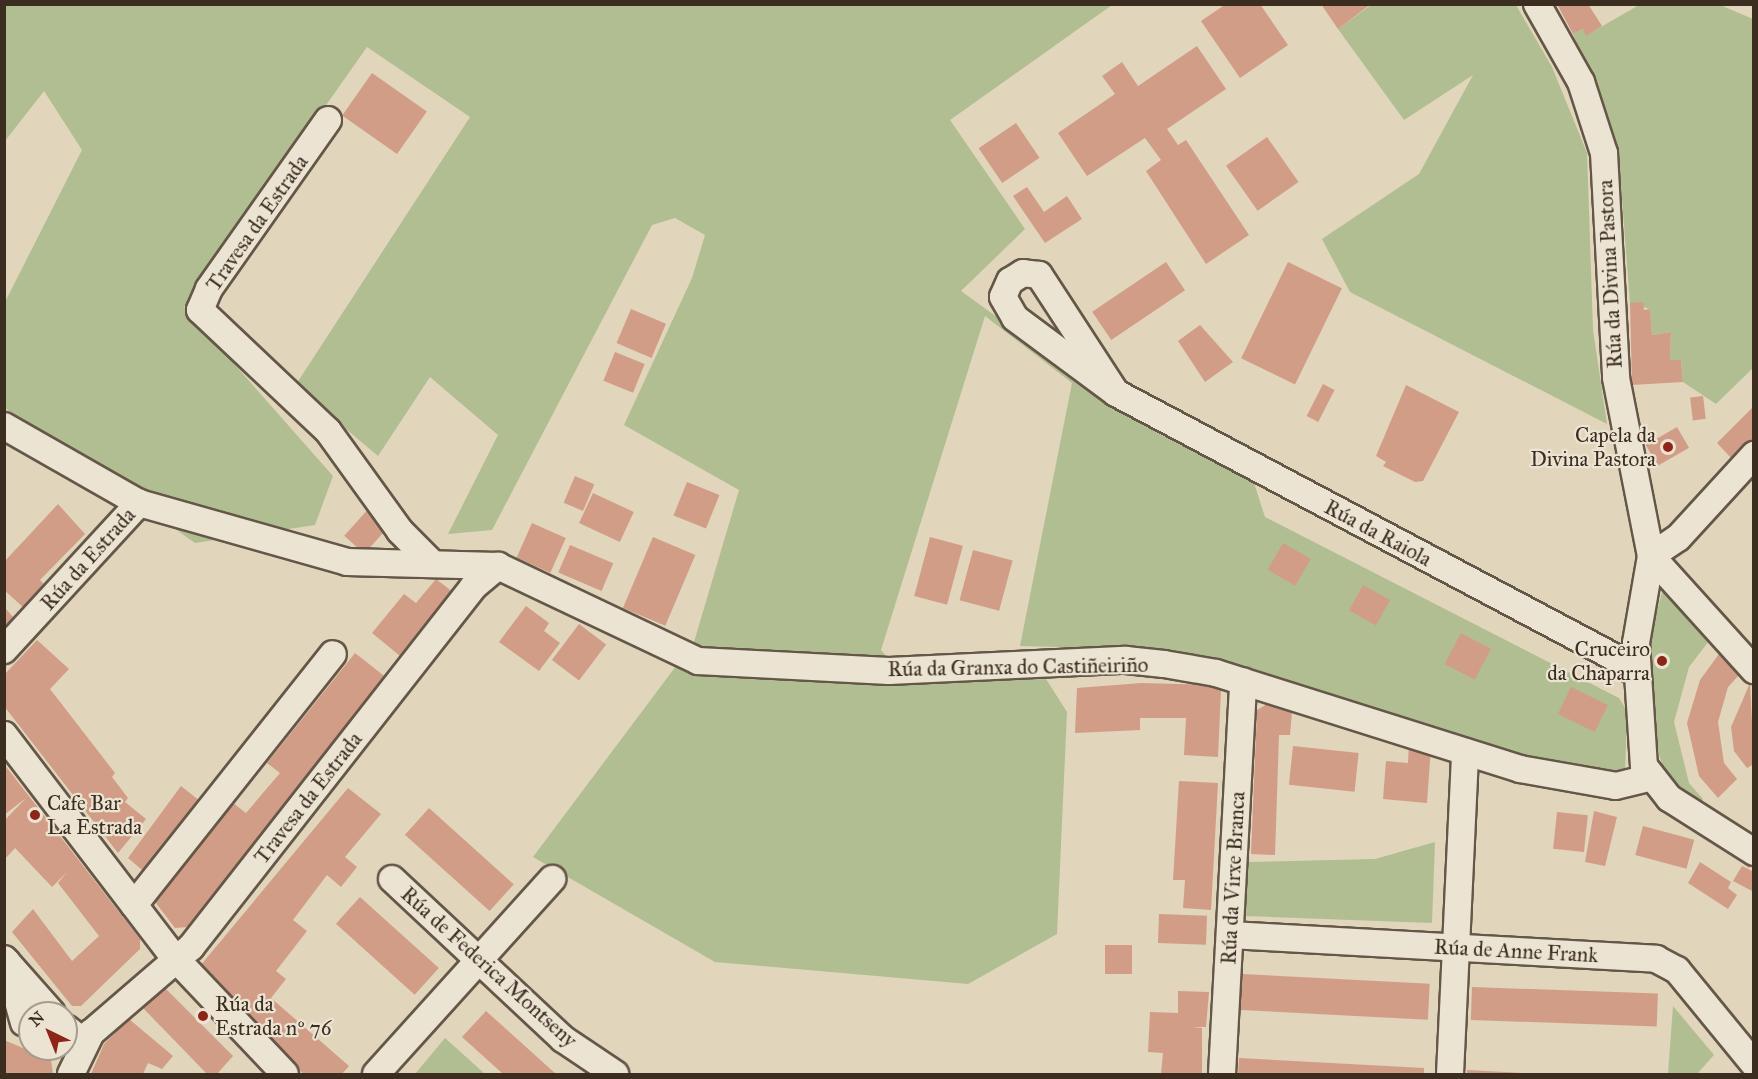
<!DOCTYPE html>
<html>
<head>
<meta charset="utf-8">
<style>
	body { margin:0 }
	#map { position:relative; width:1758px; height:1079px; overflow:hidden; background:#e1d5bc; font-family:"IM FELL Great Primer",serif }
	div>[style] { position:absolute }
	.green>* { inset:0; background:#b1be92 }
	.building>* { inset:0; background:#d29d87; transform-origin:0 0 }
	.roads { filter:drop-shadow(2px 0 #655748) drop-shadow(-2px 0 #655748) drop-shadow(0 2px #655748) drop-shadow(0 -2px #655748) }
	.street>* { height:26px; margin:-13px; padding:0 13px; transform-origin:13px; border-radius:13px; background:#ece4d3 }
	.dots>* { width:16px; height:16px; translate:-50% -50%; box-sizing:border-box; border:3px solid #ece4d3; border-radius:50% }
	span { translate:-50% -50%; white-space:nowrap; text-align:center; line-height:1.15; -webkit-text-stroke:4.5px #ece4d3; paint-order:stroke }
	.street-label { font-size:21px; color:#3c2d21 }
	.poi-label { font-size:21px; color:#3c2d21 }
	.right { translate:-100% -50%; text-align:right }
	.left { translate:0 -50%; text-align:left }
	.frame { position:absolute; inset:0; border:6px solid #3c2d21; pointer-events:none }
	.north { position:absolute; left:18px; top:1001px; width:60px; height:60px; box-sizing:border-box; background:#ece4d3; border:2px solid #a69b8c; border-radius:50%; rotate:317deg; font-size:16px; font-weight:700; line-height:24px; text-align:center; color:#3c2d21 }
	.north::after { content:''; display:block; margin:auto; width:21px; height:27px; background:#8f2418; clip-path:polygon(50% 0,100% 100%,50% 72%,0 100%) }
</style>
</head>
<body>
<div id="map">
	<div class="green">
		<div style="clip-path:polygon(5px 5px,1112px 5px,950px 120px,1025px 229px,961px 291px,1156px 432px,1254px 483px,1265px 517px,1619px 698px,1627px 711px,1625px 774px,1619px 778px,1521px 761px,1174px 650px,1020px 646px,1072px 383px,985px 316px,881px 650px,909px 684px,1046px 679px,1067px 712px,1057px 934px,968px 984px,715px 962px,533px 857px,694px 642px,739px 490px,624px 425px,692px 278px,705px 235px,675px 218px,652px 225px,492px 530px,448px 534px,498px 435px,430px 377px,378px 456px,295px 386px,470px 117px,367px 47px,184px 307px,333px 476px,315px 525px,195px 543px,5px 408px,5px 302px,82px 150px,44px 91px,5px 141px)"></div>
		<div style="clip-path:polygon(1371px 5px,1516px 5px,1552px 67px,1587px 153px,1593px 330px,1607px 424px,1350px 292px,1322px 239px,1419px 174px,1473px 75px,1404px 120px,1338px 29px)"></div>
		<div style="clip-path:polygon(1639px 5px,1720px 5px,1753px 19px,1753px 368px,1716px 404px,1683px 382px,1681px 360px,1670px 360px,1671px 332px,1652px 335px,1650px 309px,1630px 303px,1618px 147px,1573px 34px,1583px 29px,1587px 35px)"></div>
		<div style="clip-path:polygon(1663px 588px,1709px 641px,1689px 667px,1674px 722px,1689px 783px,1703px 799px,1699px 804px,1665px 774px,1656px 744px,1649px 643px)"></div>
		<div style="clip-path:polygon(1435px 842px,1432px 923px,1245px 916px,1249px 862px,1375px 859px)"></div>
		<div style="clip-path:polygon(1673px 1006px,1714px 1055px,1697px 1074px,1668px 1074px)"></div>
		<div style="clip-path:polygon(445px 1038px,485px 1074px,415px 1074px)"></div>
	</div>
	<div class="building">
		<div style="clip-path:polygon(1226px 4px,1260px 4px,1288px 45px,1240px 78px,1201px 21px)"></div>
		<div style="clip-path:polygon(1321px 4px,1371px 4px,1338px 29px)"></div>
		<div style="clip-path:polygon(1557px 4px,1588px 4px,1602px 26px,1586px 36px,1583px 29px,1573px 34px)"></div>
		<div style="clip-path:polygon(1197px 46px,1226px 89px,1167px 129px,1178px 145px,1186px 140px,1249px 235px,1206px 264px,1146px 171px,1161px 160px,1145px 138px,1087px 176px,1058px 133px,1115px 94px,1102px 76px,1122px 62px,1138px 86px)"></div>
		<div style="left:372px;top:73px;width:67px;height:52px;rotate:35deg"></div>
		<div style="left:1016px;top:123px;width:42px;height:45px;rotate:56deg"></div>
		<div style="left:1267px;top:137px;width:55px;height:50px;rotate:55deg"></div>
		<div style="clip-path:polygon(1027px 187px,1044px 212px,1067px 196px,1082px 219px,1045px 243px,1013px 196px)"></div>
		<div style="left:1166px;top:262px;width:34px;height:89px;rotate:56deg"></div>
		<div style="left:1288px;top:262px;width:60px;height:107px;rotate:26deg"></div>
		<div style="clip-path:polygon(1643px 302px,1644px 310px,1650px 309px,1652px 335px,1671px 332px,1670px 360px,1681px 360px,1683px 382px,1632px 385px,1630px 303px)"></div>
		<div style="left:631px;top:309px;width:38px;height:37px;rotate:23deg"></div>
		<div style="clip-path:polygon(1200px 325px,1233px 362px,1205px 382px,1178px 341px)"></div>
		<div style="left:615px;top:352px;width:32px;height:31px;rotate:22deg"></div>
		<div style="left:1323px;top:384px;width:13px;height:36px;rotate:27deg"></div>
		<div style="clip-path:polygon(1406px 385px,1459px 412px,1423px 481px,1415px 482px,1383px 466px,1386px 462px,1376px 456px)"></div>
		<div style="left:1703px;top:396px;width:23px;height:13px;rotate:83deg"></div>
		<div style="clip-path:polygon(1754px 406px,1754px 439px,1733px 460px,1717px 443px)"></div>
		<div style="left:1677px;top:427px;width:24px;height:36px;rotate:60deg"></div>
		<div style="left:575px;top:476px;width:21px;height:29px;rotate:23deg"></div>
		<div style="left:687px;top:482px;width:35px;height:36px;rotate:22deg"></div>
		<div style="left:593px;top:493px;width:45px;height:33px;rotate:25deg"></div>
		<div style="clip-path:polygon(58px 504px,85px 534px,40px 580px,45px 585px,24px 608px,4px 590px,4px 562px)"></div>
		<div style="left:371px;top:506px;width:27px;height:40px;rotate:42deg"></div>
		<div style="left:532px;top:523px;width:37px;height:38px;rotate:24deg"></div>
		<div style="left:653px;top:537px;width:46px;height:77px;rotate:23deg"></div>
		<div style="left:930px;top:537px;width:34px;height:61px;rotate:15deg"></div>
		<div style="left:1283px;top:543px;width:32px;height:31px;rotate:30deg"></div>
		<div style="left:570px;top:545px;width:47px;height:30px;rotate:23deg"></div>
		<div style="left:973px;top:550px;width:41px;height:52px;rotate:15deg"></div>
		<div style="clip-path:polygon(436px 579px,458px 596px,405px 660px,372px 633px,404px 594px,416px 603px)"></div>
		<div style="left:1363px;top:585px;width:31px;height:29px;rotate:29deg"></div>
		<div style="clip-path:polygon(526px 606px,549px 623px,544px 631px,560px 643px,539px 671px,499px 642px)"></div>
		<div style="clip-path:polygon(4px 607px,15px 619px,4px 631px)"></div>
		<div style="left:579px;top:624px;width:34px;height:45px;rotate:37deg"></div>
		<div style="left:1461px;top:633px;width:34px;height:35px;rotate:28deg"></div>
		<div style="clip-path:polygon(37px 640px,69px 669px,50px 689px,115px 773px,112px 777px,128px 798px,125px 802px,146px 819px,118px 853px,4px 706px,4px 675px)"></div>
		<div style="clip-path:polygon(355px 653px,388px 679px,189px 927px,175px 928px,149px 894px,228px 799px,246px 813px,280px 773px,267px 763px)"></div>
		<div style="clip-path:polygon(1719px 654px,1740px 674px,1728px 687px,1718px 722px,1724px 763px,1737px 779px,1718px 798px,1699px 776px,1687px 723px,1700px 680px)"></div>
		<div style="clip-path:polygon(1141px 683px,1215px 685px,1221px 690px,1218px 757px,1184px 755px,1186px 718px,1140px 718px,1140px 730px,1075px 733px,1077px 688px)"></div>
		<div style="clip-path:polygon(1750px 683px,1754px 764px,1747px 768px,1734px 751px,1731px 727px)"></div>
		<div style="left:1571px;top:687px;width:41px;height:30px;rotate:26deg"></div>
		<div style="clip-path:polygon(1267px 704px,1292px 712px,1290px 735px,1279px 735px,1275px 855px,1251px 854px,1257px 710px)"></div>
		<div style="clip-path:polygon(1409px 742px,1431px 747px,1427px 803px,1383px 799px,1386px 761px,1408px 763px)"></div>
		<div style="left:1293px;top:746px;width:66px;height:39px;rotate:6deg"></div>
		<div style="clip-path:polygon(4px 764px,140px 939px,140px 949px,81px 1006px,72px 1006px,12px 932px,33px 909px,72px 961px,99px 936px,58px 883px,67px 872px,52px 887px,15px 848px,4px 860px,4px 821px,26px 798px,4px 815px)"></div>
		<div style="clip-path:polygon(1179px 781px,1218px 783px,1211px 910px,1183px 908px,1185px 880px,1173px 880px)"></div>
		<div style="clip-path:polygon(181px 786px,205px 805px,148px 875px,128px 858px)"></div>
		<div style="clip-path:polygon(348px 788px,381px 814px,345px 857px,357px 867px,341px 887px,327px 875px,293px 920px,307px 931px,276px 971px,286px 979px,271px 998px,349px 1066px,342px 1074px,304px 1074px,256px 1032px,200px 966px)"></div>
		<div style="left:429px;top:808px;width:114px;height:36px;rotate:42deg"></div>
		<div style="clip-path:polygon(1594px 811px,1617px 817px,1605px 866px,1585px 862px)"></div>
		<div style="left:1557px;top:812px;width:31px;height:37px;rotate:6deg"></div>
		<div style="left:1643px;top:826px;width:53px;height:30px;rotate:15deg"></div>
		<div style="left:1743px;top:855px;width:13px;height:6px;rotate:42deg"></div>
		<div style="clip-path:polygon(1700px 862px,1731px 882px,1728px 888px,1737px 895px,1728px 909px,1688px 883px)"></div>
		<div style="clip-path:polygon(1742px 866px,1754px 872px,1754px 892px,1733px 881px)"></div>
		<div style="left:360px;top:897px;width:106px;height:36px;rotate:42deg"></div>
		<div style="left:1159px;top:914px;width:48px;height:29px;rotate:2deg"></div>
		<div style="left:1105px;top:945px;width:27px;height:29px"></div>
		<div style="left:1242px;top:974px;width:188px;height:36px;rotate:3deg"></div>
		<div style="clip-path:polygon(163px 986px,233px 1056px,217px 1074px,207px 1074px,143px 1008px)"></div>
		<div style="left:1472px;top:987px;width:186px;height:33px;rotate:2deg"></div>
		<div style="clip-path:polygon(1178px 991px,1209px 992px,1206px 1027px,1192px 1027px,1202px 1028px,1202px 1074px,1161px 1074px,1163px 1053px,1148px 1052px,1150px 1012px,1178px 1013px)"></div>
		<div style="clip-path:polygon(486px 1011px,556px 1074px,503px 1074px,462px 1037px)"></div>
		<div style="clip-path:polygon(129px 1019px,173px 1056px,162px 1069px,148px 1063px,143px 1074px,91px 1074px,104px 1044px)"></div>
		<div style="clip-path:polygon(4px 1040px,51px 1060px,53px 1074px,4px 1074px)"></div>
		<div style="clip-path:polygon(1239px 1058px,1424px 1068px,1424px 1074px,1238px 1074px)"></div>
		<div style="clip-path:polygon(1467px 1070px,1523px 1073px,1523px 1074px,1467px 1074px)"></div>
	</div>
	<div class="roads">
		<div class="street">
			<div style="left:1537px;top:4px;width:90px;rotate:60.6deg"></div>
			<div style="left:1581px;top:82px;width:75px;rotate:72.1deg"></div>
			<div style="left:1604px;top:153px;width:225px;rotate:86.9deg"></div>
			<div style="left:1616px;top:378px;width:181px;rotate:78.9deg"></div>
			<div style="left:1651px;top:556px;width:88px;rotate:99.8deg"></div>
			<div style="left:1636px;top:643px;width:123px;rotate:86.3deg"></div>
			<div style="left:1644px;top:766px;width:41px;rotate:52deg"></div>
			<div style="left:1669px;top:798px;width:101px;rotate:32.4deg"></div>
			<div style="left:328px;top:120px;width:207px;rotate:125.2deg"></div>
			<div style="left:209px;top:289px;width:23px;rotate:113deg"></div>
			<div style="left:200px;top:310px;width:176px;rotate:43.4deg"></div>
			<div style="left:328px;top:431px;width:123px;rotate:54.2deg"></div>
			<div style="left:400px;top:531px;width:45px;rotate:45deg"></div>
			<div style="left:1116px;top:393px;width:141px;rotate:-123.1deg"></div>
			<div style="left:1039px;top:275px;width:16px;rotate:-173deg"></div>
			<div style="left:1023px;top:273px;width:15px;rotate:148deg"></div>
			<div style="left:1010px;top:281px;width:17px;rotate:114deg"></div>
			<div style="left:1003px;top:297px;width:24px;rotate:60deg"></div>
			<div style="left:1015px;top:318px;width:126px;rotate:36.6deg"></div>
			<div style="left:1116px;top:393px;width:561px;rotate:27.93deg"></div>
			<div style="left:1612px;top:656px;width:32px;rotate:36deg"></div>
			<div style="left:4px;top:426px;width:155px;rotate:29.7deg"></div>
			<div style="left:139px;top:503px;width:216px;rotate:15.8deg"></div>
			<div style="left:347px;top:562px;width:151px;rotate:1.5deg"></div>
			<div style="left:498px;top:566px;width:221px;rotate:25.4deg"></div>
			<div style="left:698px;top:661px;width:191px;rotate:3deg"></div>
			<div style="left:889px;top:671px;width:237px;rotate:-2.7deg"></div>
			<div style="left:1126px;top:660px;width:38px;rotate:6deg"></div>
			<div style="left:1164px;top:664px;width:53px;rotate:9.8deg"></div>
			<div style="left:1216px;top:673px;width:319px;rotate:17.5deg"></div>
			<div style="left:1520px;top:769px;width:97px;rotate:10deg"></div>
			<div style="left:1616px;top:786px;width:34px;rotate:-14deg"></div>
			<div style="left:1651px;top:556px;width:154px;rotate:47.9deg"></div>
			<div style="left:1651px;top:556px;width:32px;rotate:-34deg"></div>
			<div style="left:1678px;top:538px;width:113px;rotate:-47.5deg"></div>
			<div style="left:4px;top:650px;width:200px;rotate:-47.4deg"></div>
			<div style="left:4px;top:735px;width:280px;rotate:52.6deg"></div>
			<div style="left:174px;top:957px;width:161px;rotate:46.5deg"></div>
			<div style="left:392px;top:879px;width:234px;rotate:43.1deg"></div>
			<div style="left:563px;top:1039px;width:63px;rotate:33.9deg"></div>
			<div style="left:134px;top:905px;width:320px;rotate:-51.6deg"></div>
			<div style="left:1230px;top:935px;width:427px;rotate:3.2deg"></div>
			<div style="left:1656px;top:959px;width:24px;rotate:28deg"></div>
			<div style="left:1677px;top:970px;width:122px;rotate:50.7deg"></div>
			<div style="left:4px;top:959px;width:72px;rotate:48.4deg"></div>
			<div style="left:7px;top:962px;width:63px;rotate:74.4deg"></div>
			<div style="left:66px;top:1028px;width:24px;rotate:38deg"></div>
			<div style="left:71px;top:1074px;width:46px;rotate:-64deg"></div>
			<div style="left:91px;top:1033px;width:132px;rotate:-40.7deg"></div>
			<div style="left:191px;top:947px;width:457px;rotate:-51.9deg"></div>
			<div style="left:473px;top:587px;width:33px;rotate:-40deg"></div>
			<div style="left:376px;top:1074px;width:263px;rotate:-47.9deg"></div>
			<div style="left:1222px;top:1074px;width:393px;rotate:-86.9deg"></div>
			<div style="left:1450px;top:1074px;width:322px;rotate:-87.3deg"></div>
		</div>
	</div>
	<div class="dots">
		<div style="left:1668px;top:447px;background:#8f2418"></div>
		<div style="left:1662px;top:661px;background:#8f2418"></div>
		<div style="left:35px;top:815px;background:#8f2418"></div>
		<div style="left:203px;top:1016px;background:#8f2418"></div>
	</div>
	<div class="street-label">
		<span style="left:257px;top:223px;rotate:-55deg">Travesa da Estrada</span>
		<span style="left:1610px;top:274px;rotate:-93deg">Rúa da Divina Pastora</span>
		<span style="left:1378px;top:533px;rotate:28deg">Rúa da Raiola</span>
		<span style="left:88px;top:559px;rotate:-48deg">Rúa da Estrada</span>
		<span style="left:1018px;top:667px;rotate:-1deg">Rúa da Granxa do Castiñeiriño</span>
		<span style="left:308px;top:798px;rotate:-52deg">Travesa da Estrada</span>
		<span style="left:1233px;top:878px;rotate:-87deg">Rúa da Virxe Branca</span>
		<span style="left:1516px;top:951px;rotate:3deg">Rúa de Anne Frank</span>
		<span style="left:489px;top:967px;rotate:42deg">Rúa de Federica Montseny</span>
	</div>
	<div class="poi-label">
		<span class="right" style="left:1656px;top:447px">Capela da<br>Divina Pastora</span>
		<span class="right" style="left:1650px;top:661px">Cruceiro<br>da Chaparra</span>
		<span class="left" style="left:47px;top:815px">Cafe Bar<br>La Estrada</span>
		<span class="left" style="left:215px;top:1016px">Rúa da<br>Estrada nº 76</span>
	</div>
	<div class="frame"></div>
	<div class="north">N</div>
</div>
</body>
</html>
